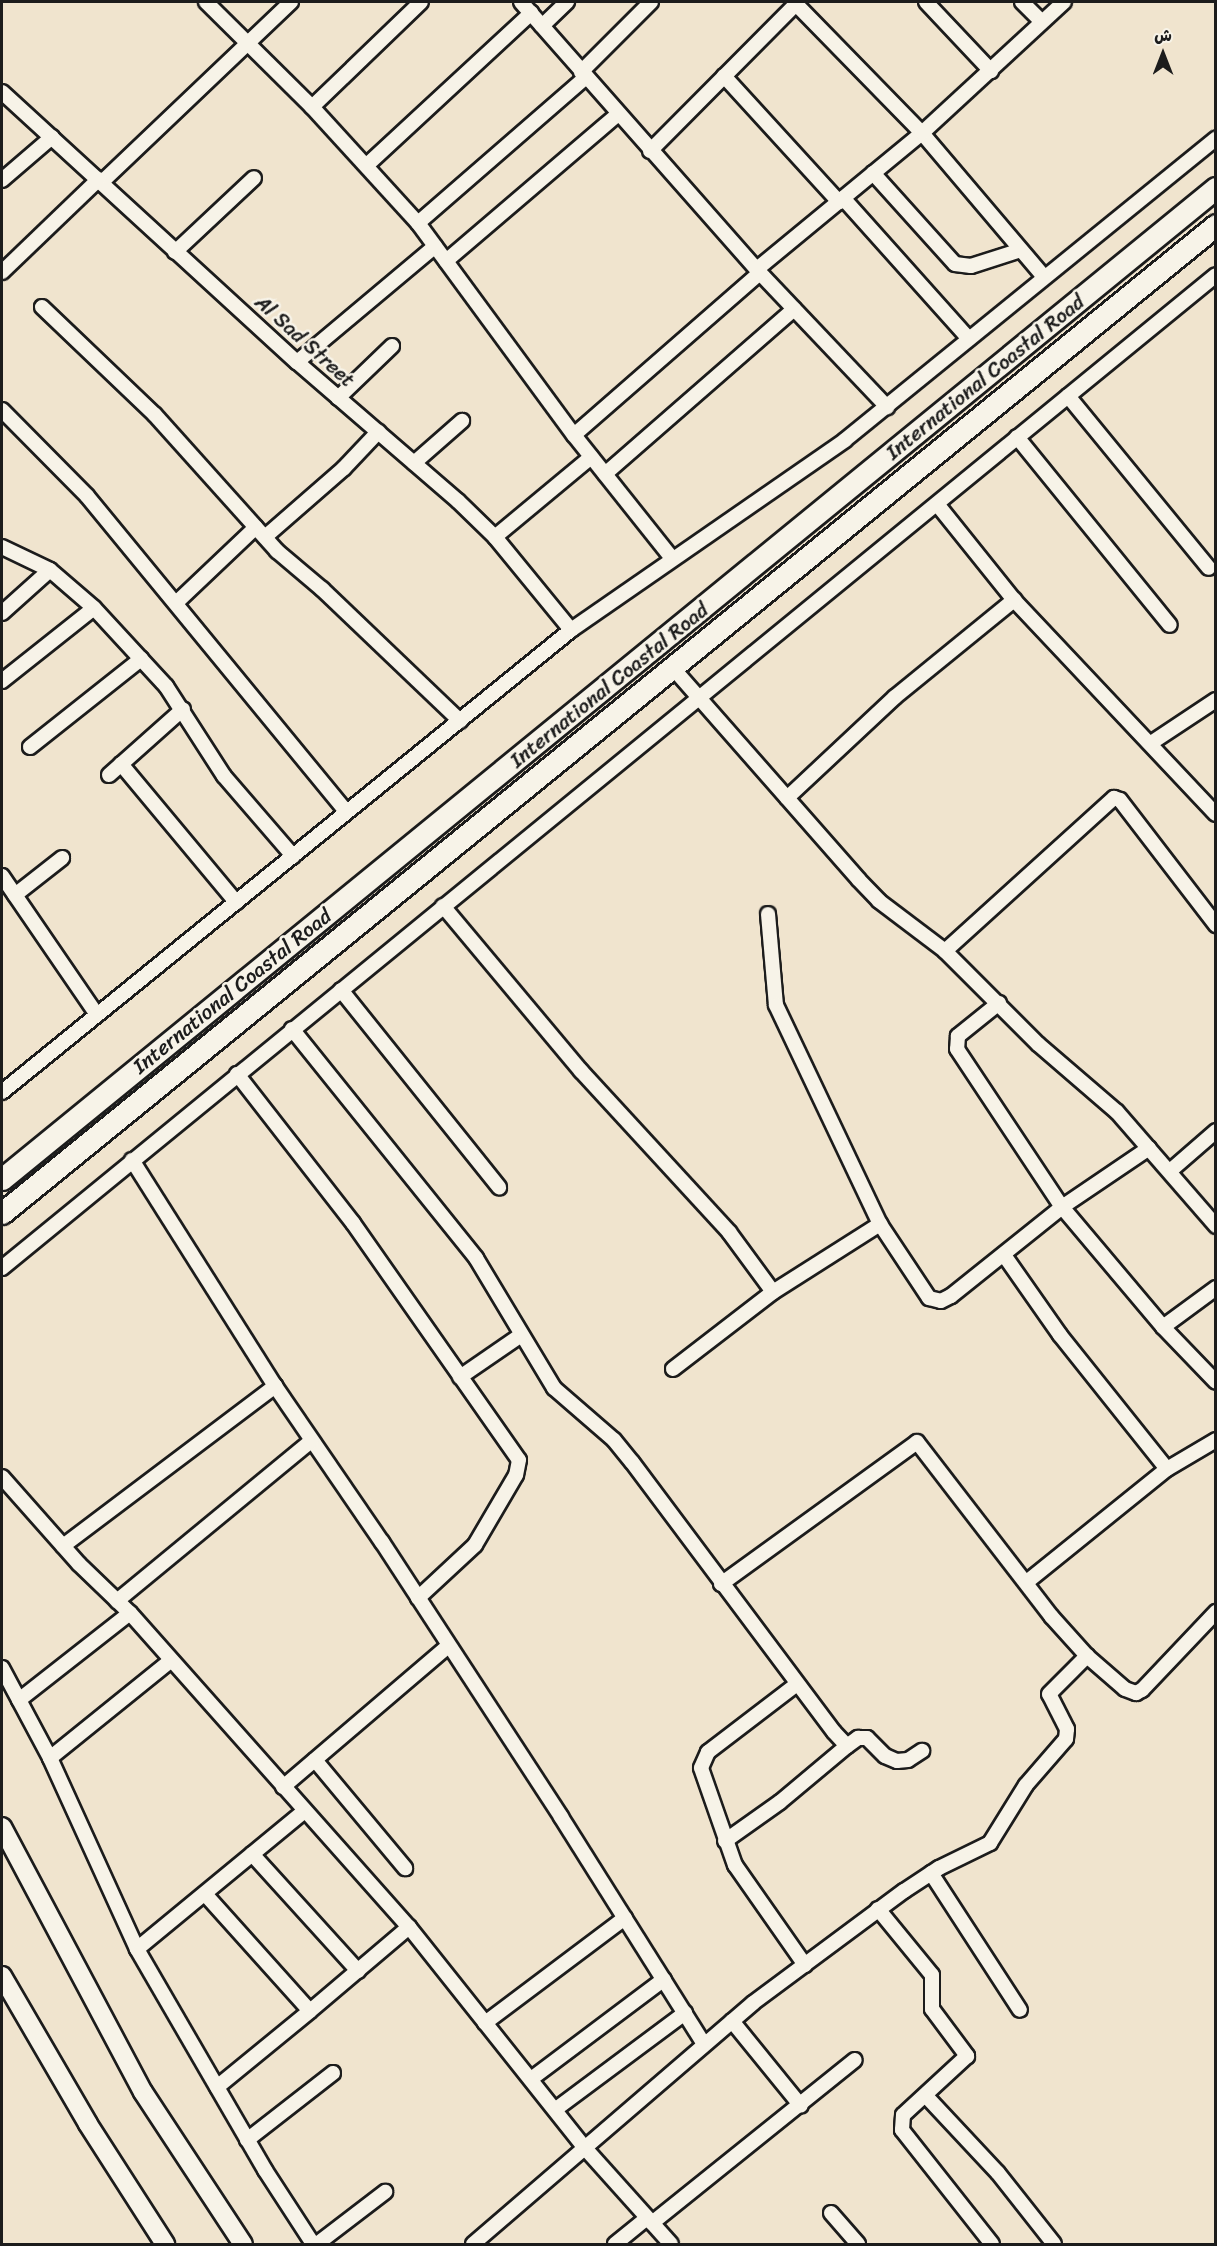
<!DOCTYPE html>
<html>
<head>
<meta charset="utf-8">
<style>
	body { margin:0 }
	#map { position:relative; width:1217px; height:2246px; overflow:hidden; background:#f0e4ce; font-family:Sriracha,"Playpen Sans Arabic",sans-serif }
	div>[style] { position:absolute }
	.roads { filter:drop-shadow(2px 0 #1c1c1c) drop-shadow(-2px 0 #1c1c1c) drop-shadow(0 2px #1c1c1c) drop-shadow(0 -2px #1c1c1c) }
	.minor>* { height:14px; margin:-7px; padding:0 7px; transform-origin:7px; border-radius:7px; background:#f7f3e8 }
	.major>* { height:18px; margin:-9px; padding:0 9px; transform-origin:9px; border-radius:9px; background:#f7f3e8 }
	.highway>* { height:21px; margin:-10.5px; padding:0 10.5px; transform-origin:10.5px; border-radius:10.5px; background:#f7f3e8 }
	span { translate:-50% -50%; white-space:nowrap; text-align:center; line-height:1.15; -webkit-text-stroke:5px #f7f3e8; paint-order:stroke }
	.street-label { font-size:21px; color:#1c1c1c }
	.frame { position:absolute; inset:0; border:3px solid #1c1c1c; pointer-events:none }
	.north { position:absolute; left:1133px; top:24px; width:60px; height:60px; -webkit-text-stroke:4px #f7f3e8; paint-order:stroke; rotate:0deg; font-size:16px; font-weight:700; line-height:24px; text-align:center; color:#1c1c1c }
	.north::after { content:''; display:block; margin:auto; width:21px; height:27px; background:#1c1c1c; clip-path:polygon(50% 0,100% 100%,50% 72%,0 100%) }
</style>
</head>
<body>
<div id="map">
	<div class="roads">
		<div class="minor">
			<div style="left:206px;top:2px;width:149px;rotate:44.7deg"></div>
			<div style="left:312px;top:107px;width:157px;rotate:47.6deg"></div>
			<div style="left:418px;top:223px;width:263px;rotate:53.7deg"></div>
			<div style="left:574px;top:435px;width:157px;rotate:51.5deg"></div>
			<div style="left:521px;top:2px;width:361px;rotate:48.6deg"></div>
			<div style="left:760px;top:273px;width:185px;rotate:46.5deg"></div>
			<div style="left:794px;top:2px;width:183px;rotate:45.7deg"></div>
			<div style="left:922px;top:133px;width:189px;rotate:49.7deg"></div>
			<div style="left:926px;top:2px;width:95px;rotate:46.7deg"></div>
			<div style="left:1022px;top:2px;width:28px;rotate:45deg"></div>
			<div style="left:542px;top:26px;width:35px;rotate:-44deg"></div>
			<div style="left:581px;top:72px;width:99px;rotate:-45deg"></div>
			<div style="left:724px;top:76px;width:171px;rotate:47.6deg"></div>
			<div style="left:2px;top:92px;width:400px;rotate:42.5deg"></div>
			<div style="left:297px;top:362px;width:213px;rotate:40.8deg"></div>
			<div style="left:458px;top:501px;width:52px;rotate:44.2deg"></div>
			<div style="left:495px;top:537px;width:120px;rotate:50.7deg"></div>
			<div style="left:312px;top:107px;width:151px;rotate:-43.9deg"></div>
			<div style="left:650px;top:151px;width:207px;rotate:-45.2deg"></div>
			<div style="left:367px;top:165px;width:224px;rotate:-42.8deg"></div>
			<div style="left:873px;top:173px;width:122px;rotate:48deg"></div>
			<div style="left:955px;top:264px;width:16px;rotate:7deg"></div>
			<div style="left:971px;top:266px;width:52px;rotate:-17.7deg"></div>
			<div style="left:2px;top:180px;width:66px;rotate:-40.7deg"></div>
			<div style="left:102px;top:182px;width:261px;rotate:-43.6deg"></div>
			<div style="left:843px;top:198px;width:189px;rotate:48.2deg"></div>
			<div style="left:418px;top:223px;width:223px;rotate:-41deg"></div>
			<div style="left:175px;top:252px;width:108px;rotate:-43.1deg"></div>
			<div style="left:446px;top:261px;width:226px;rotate:-40.5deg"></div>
			<div style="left:757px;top:269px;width:214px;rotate:-39.5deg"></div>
			<div style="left:922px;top:133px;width:193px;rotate:-42.7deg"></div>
			<div style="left:2px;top:272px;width:134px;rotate:-43.8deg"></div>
			<div style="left:42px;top:307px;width:156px;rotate:43.7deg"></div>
			<div style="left:155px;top:415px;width:183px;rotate:48.1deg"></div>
			<div style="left:277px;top:551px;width:59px;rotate:40.2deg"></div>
			<div style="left:322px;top:589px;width:191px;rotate:43.7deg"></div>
			<div style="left:297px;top:362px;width:180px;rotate:-40deg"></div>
			<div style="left:1068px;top:396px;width:222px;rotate:50.7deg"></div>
			<div style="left:338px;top:398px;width:75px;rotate:-43.9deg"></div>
			<div style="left:2px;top:410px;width:121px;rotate:45.3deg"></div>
			<div style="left:87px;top:496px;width:409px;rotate:50.6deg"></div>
			<div style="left:574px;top:435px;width:247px;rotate:-41.1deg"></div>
			<div style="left:1017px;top:437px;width:242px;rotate:50.9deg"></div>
			<div style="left:414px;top:463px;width:64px;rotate:-41.2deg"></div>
			<div style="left:605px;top:474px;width:251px;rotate:-41.1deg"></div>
			<div style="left:937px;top:504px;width:123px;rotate:51.3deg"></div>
			<div style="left:1014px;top:600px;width:294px;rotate:46.7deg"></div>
			<div style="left:265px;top:537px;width:105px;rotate:-41.1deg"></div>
			<div style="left:344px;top:468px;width:50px;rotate:-46.6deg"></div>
			<div style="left:495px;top:537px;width:125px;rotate:-39.8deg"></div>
			<div style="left:2px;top:547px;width:53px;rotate:25.6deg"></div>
			<div style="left:50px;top:570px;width:58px;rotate:40.8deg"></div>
			<div style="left:94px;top:608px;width:106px;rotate:47.3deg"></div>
			<div style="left:166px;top:686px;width:107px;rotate:57.2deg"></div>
			<div style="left:224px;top:776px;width:106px;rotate:49.2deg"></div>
			<div style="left:176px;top:603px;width:110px;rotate:-43.5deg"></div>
			<div style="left:2px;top:613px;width:64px;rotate:-41.9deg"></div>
			<div style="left:672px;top:667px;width:283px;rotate:48.7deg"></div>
			<div style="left:859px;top:880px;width:29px;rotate:46deg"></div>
			<div style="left:879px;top:901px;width:83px;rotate:37.1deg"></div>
			<div style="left:945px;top:951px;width:132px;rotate:45deg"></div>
			<div style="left:1038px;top:1044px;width:104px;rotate:40.7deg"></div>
			<div style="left:1117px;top:1112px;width:151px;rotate:49deg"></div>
			<div style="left:2px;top:681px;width:117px;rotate:-38.4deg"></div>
			<div style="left:1151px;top:743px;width:78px;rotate:-33.5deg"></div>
			<div style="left:30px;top:747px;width:142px;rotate:-38.4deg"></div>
			<div style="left:121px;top:764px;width:180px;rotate:50.2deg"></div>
			<div style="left:109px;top:775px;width:99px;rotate:-41.7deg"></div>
			<div style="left:787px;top:798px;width:148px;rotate:-43.1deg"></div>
			<div style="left:895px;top:697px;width:154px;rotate:-39.2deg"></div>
			<div style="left:2px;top:876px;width:168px;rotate:55.6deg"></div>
			<div style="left:15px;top:895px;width:60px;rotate:-38.2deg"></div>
			<div style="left:443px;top:906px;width:215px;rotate:50.1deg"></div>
			<div style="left:581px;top:1071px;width:219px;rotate:47.4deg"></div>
			<div style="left:729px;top:1232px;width:74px;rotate:53.7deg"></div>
			<div style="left:768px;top:914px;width:91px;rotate:85deg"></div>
			<div style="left:776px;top:1005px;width:242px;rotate:64.6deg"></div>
			<div style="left:880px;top:1224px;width:89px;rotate:56.5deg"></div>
			<div style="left:929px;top:1298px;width:12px;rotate:14deg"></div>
			<div style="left:941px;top:1301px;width:11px;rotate:-27deg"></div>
			<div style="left:951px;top:1296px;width:142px;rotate:-38.7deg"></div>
			<div style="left:1062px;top:1207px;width:105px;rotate:-34.1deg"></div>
			<div style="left:945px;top:951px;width:228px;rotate:-42.2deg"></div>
			<div style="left:1114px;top:798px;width:6px;rotate:18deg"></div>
			<div style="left:1120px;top:800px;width:158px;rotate:52.5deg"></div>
			<div style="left:341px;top:990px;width:253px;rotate:51.3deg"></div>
			<div style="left:999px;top:1003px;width:53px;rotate:141.2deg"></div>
			<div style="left:958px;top:1036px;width:13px;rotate:94deg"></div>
			<div style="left:957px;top:1049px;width:190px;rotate:56.4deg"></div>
			<div style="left:1062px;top:1207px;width:157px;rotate:49.9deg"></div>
			<div style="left:1163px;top:1327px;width:76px;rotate:46.1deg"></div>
			<div style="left:292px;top:1029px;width:294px;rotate:51.2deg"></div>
			<div style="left:476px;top:1258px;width:152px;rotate:59deg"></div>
			<div style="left:554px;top:1388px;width:79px;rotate:40.9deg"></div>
			<div style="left:614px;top:1440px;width:28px;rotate:51deg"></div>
			<div style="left:632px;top:1462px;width:337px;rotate:53.2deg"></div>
			<div style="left:834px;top:1732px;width:19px;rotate:47deg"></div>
			<div style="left:847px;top:1746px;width:14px;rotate:-36deg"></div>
			<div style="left:858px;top:1738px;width:9px"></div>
			<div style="left:867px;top:1738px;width:25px;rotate:45deg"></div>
			<div style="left:885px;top:1756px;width:13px;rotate:23deg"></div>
			<div style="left:897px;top:1761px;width:11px;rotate:-5deg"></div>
			<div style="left:908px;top:1760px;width:17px;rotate:-33deg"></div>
			<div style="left:237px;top:1074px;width:189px;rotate:52.1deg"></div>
			<div style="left:353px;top:1223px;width:289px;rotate:55deg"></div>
			<div style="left:519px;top:1460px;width:15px;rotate:101deg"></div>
			<div style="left:516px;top:1475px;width:81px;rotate:120.4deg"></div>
			<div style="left:475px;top:1545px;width:78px;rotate:137.1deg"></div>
			<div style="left:2px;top:1092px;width:733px;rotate:-39.07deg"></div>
			<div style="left:571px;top:630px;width:333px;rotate:-34.7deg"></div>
			<div style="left:845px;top:440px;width:478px;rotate:-39.1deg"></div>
			<div style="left:132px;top:1160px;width:267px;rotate:57.7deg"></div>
			<div style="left:275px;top:1386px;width:189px;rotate:55.6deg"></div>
			<div style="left:382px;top:1542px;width:328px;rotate:56.9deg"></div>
			<div style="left:561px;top:1817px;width:268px;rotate:57.8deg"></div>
			<div style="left:1170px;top:1171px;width:61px;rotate:-41deg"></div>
			<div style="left:1004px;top:1255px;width:98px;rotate:55deg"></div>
			<div style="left:1060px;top:1335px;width:171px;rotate:51.4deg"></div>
			<div style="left:2px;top:1268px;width:1568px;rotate:-39.28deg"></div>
			<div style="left:1163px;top:1327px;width:66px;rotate:-36.3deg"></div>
			<div style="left:673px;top:1369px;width:126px;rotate:-37.6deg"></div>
			<div style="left:773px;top:1292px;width:127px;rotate:-32.4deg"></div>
			<div style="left:460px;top:1377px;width:74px;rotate:-34.5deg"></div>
			<div style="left:2px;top:1477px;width:116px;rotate:48.5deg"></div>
			<div style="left:79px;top:1564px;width:71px;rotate:43.9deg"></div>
			<div style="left:130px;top:1613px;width:420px;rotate:48.4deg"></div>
			<div style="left:409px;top:1927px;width:281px;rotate:51.5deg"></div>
			<div style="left:584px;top:2147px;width:130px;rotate:48.1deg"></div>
			<div style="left:63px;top:1546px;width:266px;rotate:-37deg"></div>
			<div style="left:1028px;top:1581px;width:179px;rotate:-38.9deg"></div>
			<div style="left:1167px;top:1469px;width:57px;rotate:-30.6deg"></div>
			<div style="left:721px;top:1584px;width:242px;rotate:-35.9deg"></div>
			<div style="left:917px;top:1442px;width:220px;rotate:52.4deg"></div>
			<div style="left:1051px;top:1616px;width:54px;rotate:48deg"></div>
			<div style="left:1087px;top:1656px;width:50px;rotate:41deg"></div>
			<div style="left:1125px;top:1689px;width:12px;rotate:20deg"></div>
			<div style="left:1136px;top:1693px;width:7px;rotate:-27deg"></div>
			<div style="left:1142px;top:1690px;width:108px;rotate:-46.5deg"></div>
			<div style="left:117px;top:1601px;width:251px;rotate:-39.5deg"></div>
			<div style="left:2px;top:1668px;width:102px;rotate:61.9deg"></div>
			<div style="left:50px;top:1758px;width:210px;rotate:65.5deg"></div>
			<div style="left:137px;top:1949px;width:255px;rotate:59.9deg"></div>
			<div style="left:265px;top:2170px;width:88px;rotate:57deg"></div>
			<div style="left:797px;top:1684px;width:112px;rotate:142.6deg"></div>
			<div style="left:708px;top:1752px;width:17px;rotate:114deg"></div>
			<div style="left:701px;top:1768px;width:103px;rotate:70.7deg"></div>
			<div style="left:735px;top:1865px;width:122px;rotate:55deg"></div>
			<div style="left:19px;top:1700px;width:141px;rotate:-38.1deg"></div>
			<div style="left:50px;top:1758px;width:154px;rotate:-38.9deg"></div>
			<div style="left:315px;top:1760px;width:141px;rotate:50.2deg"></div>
			<div style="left:283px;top:1787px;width:217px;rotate:-40.5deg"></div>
			<div style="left:725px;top:1841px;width:67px;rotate:-35.3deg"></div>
			<div style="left:780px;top:1802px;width:87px;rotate:-39.9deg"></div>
			<div style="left:252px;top:1854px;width:158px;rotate:47.8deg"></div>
			<div style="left:931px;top:1873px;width:163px;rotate:57deg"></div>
			<div style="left:205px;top:1894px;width:157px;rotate:48.1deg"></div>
			<div style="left:310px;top:2011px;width:120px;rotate:140.7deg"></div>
			<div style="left:878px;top:1909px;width:85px;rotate:50.7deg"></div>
			<div style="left:932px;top:1975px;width:34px;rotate:90deg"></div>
			<div style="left:932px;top:2009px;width:59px;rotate:53.3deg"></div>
			<div style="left:967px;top:2056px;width:87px;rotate:137.3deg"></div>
			<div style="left:903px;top:2115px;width:15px;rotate:94deg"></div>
			<div style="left:902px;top:2130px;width:145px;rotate:51.7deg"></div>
			<div style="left:137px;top:1949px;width:215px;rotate:-39.5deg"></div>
			<div style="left:310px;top:2011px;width:130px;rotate:-40.3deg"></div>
			<div style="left:732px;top:2021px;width:109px;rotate:50.9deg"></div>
			<div style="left:485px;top:2023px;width:175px;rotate:-36.9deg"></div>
			<div style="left:531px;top:2079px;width:166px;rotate:-36.9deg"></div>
			<div style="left:926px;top:2096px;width:105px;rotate:46.9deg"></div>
			<div style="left:998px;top:2173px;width:90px;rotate:51.7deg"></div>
			<div style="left:556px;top:2109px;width:161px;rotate:-36.7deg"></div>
			<div style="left:247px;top:2140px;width:109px;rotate:-37.9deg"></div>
			<div style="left:831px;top:2213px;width:41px;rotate:48.9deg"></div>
			<div style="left:652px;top:2223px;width:260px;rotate:-38.8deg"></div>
			<div style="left:317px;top:2244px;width:86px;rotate:-37.4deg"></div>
			<div style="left:473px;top:2244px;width:369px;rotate:-40.7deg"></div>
			<div style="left:753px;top:2003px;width:188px;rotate:-36.6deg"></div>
			<div style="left:904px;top:1891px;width:42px;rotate:-33.3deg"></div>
			<div style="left:939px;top:1868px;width:57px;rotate:-26.1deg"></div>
			<div style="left:990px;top:1843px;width:68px;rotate:-58.2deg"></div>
			<div style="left:1026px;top:1785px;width:61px;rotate:-49deg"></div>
			<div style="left:1066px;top:1739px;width:10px;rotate:-84deg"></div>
			<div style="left:1067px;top:1729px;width:39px;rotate:-117deg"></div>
			<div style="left:1049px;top:1694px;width:54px;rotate:-45deg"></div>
			<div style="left:615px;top:2244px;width:41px;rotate:-39.1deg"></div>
		</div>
		<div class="major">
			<div style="left:2px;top:1827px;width:300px;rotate:62deg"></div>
			<div style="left:143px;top:2092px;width:182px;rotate:56.7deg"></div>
			<div style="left:2px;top:1976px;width:171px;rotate:59.8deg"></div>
			<div style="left:88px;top:2124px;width:143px;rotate:57.3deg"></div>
		</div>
		<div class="highway">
			<div style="left:2px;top:1179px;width:1567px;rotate:-39.23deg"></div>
			<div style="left:2px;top:1213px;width:1565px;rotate:-39.14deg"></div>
		</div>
	</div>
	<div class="street-label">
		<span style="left:305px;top:341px;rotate:42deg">Al Sad Street</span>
		<span style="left:985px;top:377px;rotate:-39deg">International Coastal Road</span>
		<span style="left:609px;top:685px;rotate:-39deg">International Coastal Road</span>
		<span style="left:232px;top:991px;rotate:-39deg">International Coastal Road</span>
	</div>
	<div class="frame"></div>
	<div class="north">ش</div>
</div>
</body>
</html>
